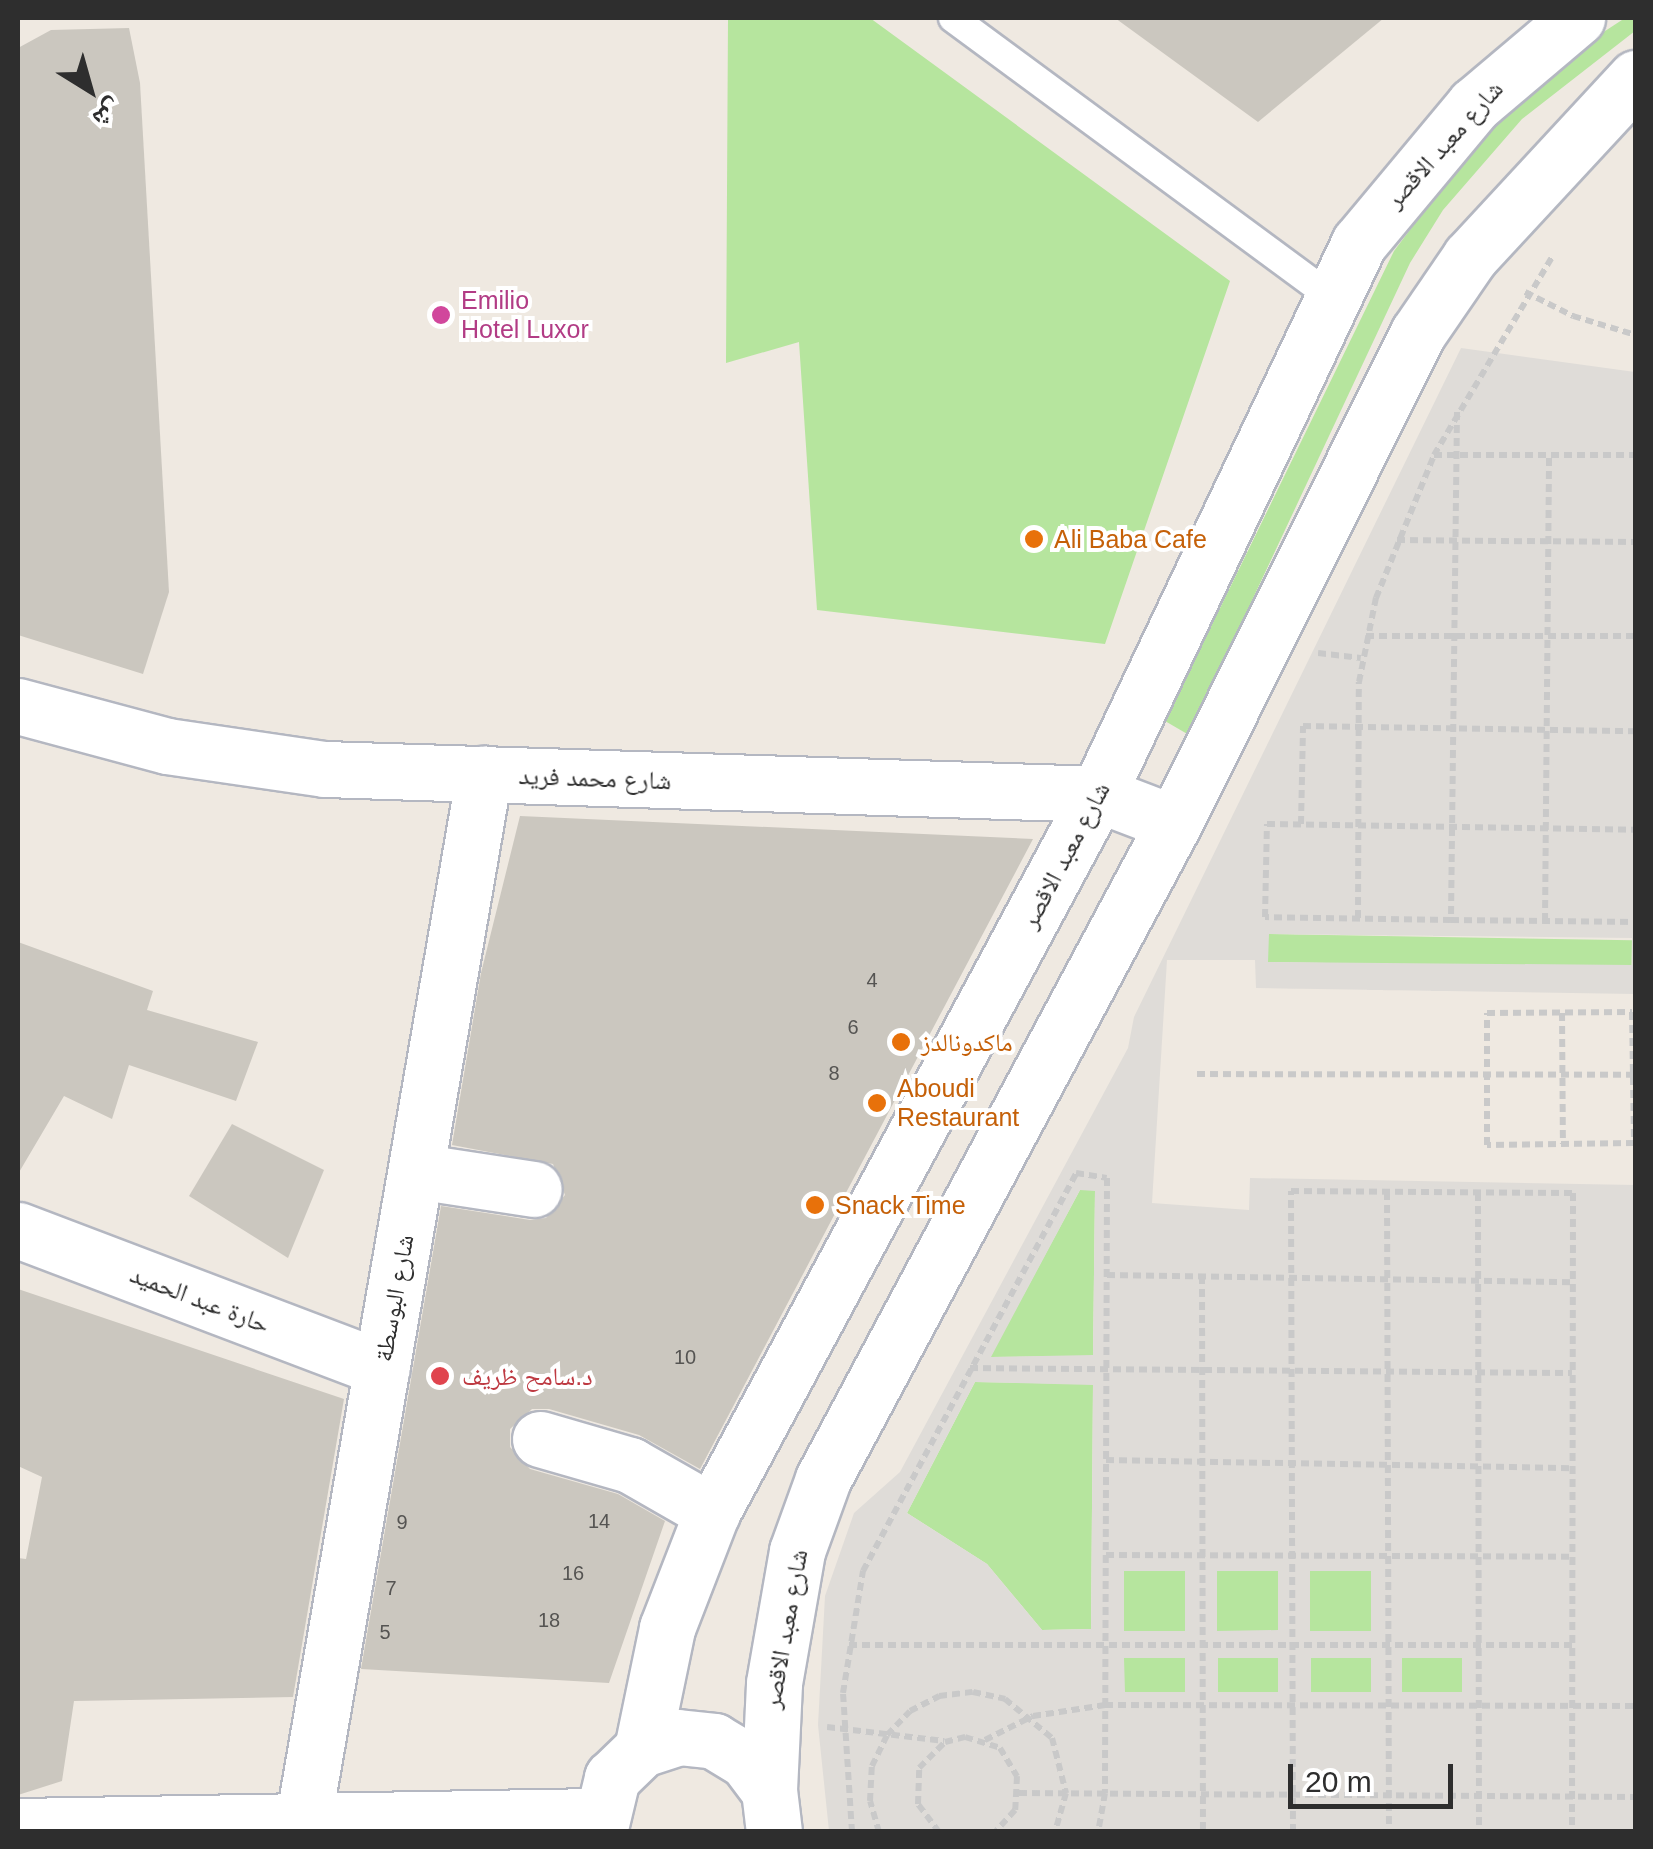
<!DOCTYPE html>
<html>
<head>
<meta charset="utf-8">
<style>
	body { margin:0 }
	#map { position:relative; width:1653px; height:1849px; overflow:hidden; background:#efe9e1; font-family:Arial,"Noto Naskh Arabic",sans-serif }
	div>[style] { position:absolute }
	.green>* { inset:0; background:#b6e59e; transform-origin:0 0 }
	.plaza>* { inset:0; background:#dfdcd8 }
	.building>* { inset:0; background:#cbc7bf }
	.path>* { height:6px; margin-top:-3px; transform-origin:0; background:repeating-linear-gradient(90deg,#c9c9c9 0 8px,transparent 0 13px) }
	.roads { filter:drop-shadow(2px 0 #b4b7c1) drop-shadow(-2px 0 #b4b7c1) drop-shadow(0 2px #b4b7c1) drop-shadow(0 -2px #b4b7c1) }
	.lane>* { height:28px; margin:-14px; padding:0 14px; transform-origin:14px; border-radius:14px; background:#fff }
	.street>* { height:55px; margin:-27.5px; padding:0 27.5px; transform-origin:27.5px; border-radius:27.5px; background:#fff }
	.secondary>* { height:55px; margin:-27.5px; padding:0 27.5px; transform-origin:27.5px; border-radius:27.5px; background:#fff }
	.dots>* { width:28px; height:28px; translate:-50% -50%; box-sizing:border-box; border:5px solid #fff; border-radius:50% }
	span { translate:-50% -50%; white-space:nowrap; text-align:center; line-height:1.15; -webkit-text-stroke:8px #fff; paint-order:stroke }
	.number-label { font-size:20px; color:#555452 }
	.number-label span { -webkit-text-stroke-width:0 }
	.street-label { font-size:25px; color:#2e2e2e }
	.hotel-label { font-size:25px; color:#b23c85 }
	.left { translate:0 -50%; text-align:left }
	.food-label { font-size:25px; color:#c56008 }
	.health-label { font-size:25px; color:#be3a42 }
	.frame { position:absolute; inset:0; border:20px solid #2e2e2e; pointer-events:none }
	.north { position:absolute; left:40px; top:40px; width:100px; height:100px; -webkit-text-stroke:8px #fff; paint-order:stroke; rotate:143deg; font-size:28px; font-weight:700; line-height:40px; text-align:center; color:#2e2e2e }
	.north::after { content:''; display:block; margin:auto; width:35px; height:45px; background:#2e2e2e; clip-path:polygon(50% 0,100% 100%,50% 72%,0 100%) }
	.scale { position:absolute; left:1288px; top:1764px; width:165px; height:45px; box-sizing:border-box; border:5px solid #2e2e2e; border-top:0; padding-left:12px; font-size:30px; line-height:35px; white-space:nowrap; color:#2e2e2e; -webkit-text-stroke:8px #fff; paint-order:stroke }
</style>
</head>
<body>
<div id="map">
	<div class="green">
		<div style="clip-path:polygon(728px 18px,870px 18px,1230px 281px,1105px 644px,817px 610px,799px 342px,726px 363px)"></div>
		<div style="clip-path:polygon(1625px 18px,1635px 18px,1635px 31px,1522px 119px,1443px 210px,1410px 263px,1189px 735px,1165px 721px,1394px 251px,1486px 129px,1576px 50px)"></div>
		<div style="left:1268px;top:934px;width:364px;height:28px;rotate:1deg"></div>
		<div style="clip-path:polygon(1080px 1190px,1095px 1190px,1093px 1356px,990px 1357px)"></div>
		<div style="clip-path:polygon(975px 1382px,1093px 1384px,1091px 1629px,1042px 1630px,987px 1564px,907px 1513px)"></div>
		<div style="left:1371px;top:1570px;width:62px;height:61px;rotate:90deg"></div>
		<div style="left:1124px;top:1571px;width:61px;height:61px"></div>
		<div style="left:1217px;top:1571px;width:61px;height:60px"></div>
		<div style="left:1124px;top:1658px;width:61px;height:34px"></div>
		<div style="left:1218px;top:1658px;width:61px;height:35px"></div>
		<div style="left:1311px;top:1658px;width:61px;height:34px"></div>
		<div style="left:1402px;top:1658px;width:61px;height:34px"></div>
	</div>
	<div class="plaza">
		<div style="clip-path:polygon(evenodd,1461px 348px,1635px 372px,1635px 994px,1256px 988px,1255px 960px,1167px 960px,1152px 1203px,1249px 1210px,1250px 1178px,1635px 1185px,1635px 1831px,829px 1831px,818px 1725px,825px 1596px,854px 1513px,900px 1472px,1128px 1048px,1134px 1017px,1461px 348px,1269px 934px,1632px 938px,1632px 965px,1268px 962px,1269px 934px,1461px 348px,1080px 1190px,1095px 1191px,1093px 1355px,991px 1357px,1080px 1190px,1461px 348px,975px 1382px,1093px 1385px,1091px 1629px,1042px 1630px,987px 1564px,907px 1513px,975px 1382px,1461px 348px,1124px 1571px,1185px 1571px,1185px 1631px,1124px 1631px,1124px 1571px,1461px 348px,1217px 1571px,1278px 1571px,1278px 1630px,1217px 1631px,1217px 1571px,1461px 348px,1310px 1571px,1371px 1571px,1371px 1631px,1310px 1631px,1310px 1571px,1461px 348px,1124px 1658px,1185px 1658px,1185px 1692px,1125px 1692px,1124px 1658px,1461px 348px,1278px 1658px,1278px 1692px,1218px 1692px,1218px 1658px,1278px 1658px,1461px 348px,1311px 1658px,1371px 1658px,1371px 1692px,1311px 1692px,1311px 1658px,1461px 348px,1402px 1658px,1462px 1658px,1462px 1692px,1402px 1692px,1402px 1658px)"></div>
	</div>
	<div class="building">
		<div style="clip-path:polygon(1115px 18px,1384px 18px,1258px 122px)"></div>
		<div style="clip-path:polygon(129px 28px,140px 83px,169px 592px,143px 674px,18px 635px,18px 48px,51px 30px)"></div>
		<div style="clip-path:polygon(520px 816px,1033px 839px,700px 1469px,639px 1435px,549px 1409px,532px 1409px,510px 1429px,510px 1447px,530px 1469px,618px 1494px,665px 1521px,609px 1683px,361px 1669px,441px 1206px,530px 1220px,546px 1218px,565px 1195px,553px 1164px,452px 1145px,481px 973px)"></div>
		<div style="clip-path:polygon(18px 942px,153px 991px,147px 1010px,258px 1042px,236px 1101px,129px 1065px,112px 1119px,64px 1096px,18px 1174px)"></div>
		<div style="clip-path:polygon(232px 1124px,324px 1170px,288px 1258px,189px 1196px)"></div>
		<div style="clip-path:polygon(18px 1289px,344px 1399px,293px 1697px,74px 1701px,62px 1781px,18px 1795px,18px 1558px,26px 1559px,42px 1477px,18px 1466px)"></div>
	</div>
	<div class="path">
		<div style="left:1525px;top:292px;width:54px;rotate:26.6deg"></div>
		<div style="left:1573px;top:316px;width:66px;rotate:16.8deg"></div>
		<div style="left:1457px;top:412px;width:508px;rotate:90.68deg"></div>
		<div style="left:1451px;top:920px;width:185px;rotate:0.6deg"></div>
		<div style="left:1434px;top:455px;width:202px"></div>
		<div style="left:1397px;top:540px;width:239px;rotate:0.5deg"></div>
		<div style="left:1366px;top:636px;width:270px"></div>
		<div style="left:1318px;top:653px;width:43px;rotate:6.6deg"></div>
		<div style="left:1301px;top:824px;width:98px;rotate:-88.8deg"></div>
		<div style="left:1303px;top:726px;width:333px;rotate:0.9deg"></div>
		<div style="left:1358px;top:918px;width:236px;rotate:-89.8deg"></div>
		<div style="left:1359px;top:682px;width:86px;rotate:-78.6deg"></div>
		<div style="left:1376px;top:598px;width:154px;rotate:-67.9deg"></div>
		<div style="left:1434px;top:455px;width:233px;rotate:-59.2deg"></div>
		<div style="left:1451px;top:920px;width:186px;rotate:-179.1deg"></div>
		<div style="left:1265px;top:917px;width:93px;rotate:-88.8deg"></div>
		<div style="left:1267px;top:824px;width:369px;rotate:0.9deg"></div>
		<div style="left:1545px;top:921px;width:466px;rotate:-89.5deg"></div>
		<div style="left:1632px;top:1012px;width:131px;rotate:89.1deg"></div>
		<div style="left:1634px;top:1143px;width:147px;rotate:179.2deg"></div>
		<div style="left:1487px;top:1145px;width:132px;rotate:-90deg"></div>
		<div style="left:1487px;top:1013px;width:145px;rotate:-0.4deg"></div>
		<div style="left:1562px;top:1013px;width:131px;rotate:89.6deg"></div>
		<div style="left:1197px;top:1074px;width:437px;rotate:0.1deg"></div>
		<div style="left:1387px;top:1192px;width:640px;rotate:89.82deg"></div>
		<div style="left:1478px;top:1193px;width:639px;rotate:89.91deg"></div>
		<div style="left:1107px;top:1275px;width:466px;rotate:0.9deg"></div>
		<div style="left:1202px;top:1276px;width:556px;rotate:89.9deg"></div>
		<div style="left:970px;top:1368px;width:602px;rotate:0.48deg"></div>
		<div style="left:1106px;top:1460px;width:466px;rotate:1deg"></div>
		<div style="left:1106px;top:1555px;width:466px;rotate:0.2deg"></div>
		<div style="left:849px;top:1645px;width:723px"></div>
		<div style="left:827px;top:1727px;width:118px;rotate:6.8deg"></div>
		<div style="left:985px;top:1740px;width:54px;rotate:-26.6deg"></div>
		<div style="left:1033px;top:1716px;width:73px;rotate:-8.7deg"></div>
		<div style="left:1105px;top:1705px;width:531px;rotate:0.11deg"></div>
		<div style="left:1019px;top:1793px;width:617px;rotate:0.37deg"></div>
		<div style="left:852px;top:1832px;width:139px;rotate:-93.7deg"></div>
		<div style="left:843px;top:1693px;width:124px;rotate:-80.7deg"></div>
		<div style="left:863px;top:1571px;width:451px;rotate:-61.8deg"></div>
		<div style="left:1076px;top:1173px;width:31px;rotate:9deg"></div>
		<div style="left:1107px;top:1178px;width:615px;rotate:90.19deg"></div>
		<div style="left:1105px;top:1793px;width:40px;rotate:100deg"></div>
		<div style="left:879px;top:1832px;width:32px;rotate:-106deg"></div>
		<div style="left:870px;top:1801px;width:35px;rotate:-87deg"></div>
		<div style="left:872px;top:1766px;width:34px;rotate:-64deg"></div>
		<div style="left:887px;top:1735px;width:33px;rotate:-46deg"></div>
		<div style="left:910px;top:1711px;width:33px;rotate:-27deg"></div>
		<div style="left:939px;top:1696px;width:34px;rotate:-7deg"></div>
		<div style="left:973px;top:1692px;width:33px;rotate:12deg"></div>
		<div style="left:1005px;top:1699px;width:61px;rotate:39.7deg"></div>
		<div style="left:1052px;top:1738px;width:57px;rotate:75.7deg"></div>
		<div style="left:1066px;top:1793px;width:41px;rotate:105.8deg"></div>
		<div style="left:939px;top:1832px;width:35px;rotate:-127deg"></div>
		<div style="left:918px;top:1804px;width:36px;rotate:-88deg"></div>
		<div style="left:919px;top:1768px;width:37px;rotate:-45deg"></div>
		<div style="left:945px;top:1742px;width:21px;rotate:-14deg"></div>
		<div style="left:965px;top:1737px;width:37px;rotate:17deg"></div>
		<div style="left:1000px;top:1748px;width:33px;rotate:59deg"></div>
		<div style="left:1017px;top:1776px;width:34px;rotate:93deg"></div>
		<div style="left:1015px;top:1810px;width:30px;rotate:132deg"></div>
		<div style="left:1293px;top:1832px;width:641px;rotate:-90.18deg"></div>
		<div style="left:1291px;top:1191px;width:282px;rotate:0.4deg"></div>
		<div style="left:1573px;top:1193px;width:639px;rotate:90.09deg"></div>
	</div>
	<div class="roads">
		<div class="lane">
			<div style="left:953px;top:18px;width:470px;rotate:36.4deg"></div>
		</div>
		<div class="street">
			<div style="left:18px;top:706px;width:154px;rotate:15deg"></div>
			<div style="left:167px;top:746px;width:160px;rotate:8.3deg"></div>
			<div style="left:325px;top:769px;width:773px;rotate:1.85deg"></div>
			<div style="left:1098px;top:794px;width:81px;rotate:20.9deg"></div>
			<div style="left:416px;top:1171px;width:119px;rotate:8.7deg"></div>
			<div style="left:18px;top:1230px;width:389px;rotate:20.8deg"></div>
			<div style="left:540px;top:1439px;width:94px;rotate:16.1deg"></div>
			<div style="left:630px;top:1465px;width:95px;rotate:29.8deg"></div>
			<div style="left:303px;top:1822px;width:1064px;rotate:-80.2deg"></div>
		</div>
		<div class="secondary">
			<div style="left:642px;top:1749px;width:124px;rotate:-78.3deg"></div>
			<div style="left:667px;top:1628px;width:124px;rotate:-68.8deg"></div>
			<div style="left:712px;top:1512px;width:815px;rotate:-61.74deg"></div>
			<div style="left:1098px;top:794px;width:610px;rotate:-64.65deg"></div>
			<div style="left:1359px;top:243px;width:180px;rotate:-50.2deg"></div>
			<div style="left:1474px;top:105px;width:135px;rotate:-40.2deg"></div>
			<div style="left:769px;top:1790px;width:107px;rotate:-87.3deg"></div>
			<div style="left:774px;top:1683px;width:134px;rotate:-80.1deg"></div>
			<div style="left:797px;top:1551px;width:77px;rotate:-70.1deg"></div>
			<div style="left:823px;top:1479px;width:744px;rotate:-61.85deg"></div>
			<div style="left:1174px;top:823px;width:547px;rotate:-63.53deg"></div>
			<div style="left:1418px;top:333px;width:92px;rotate:-55.6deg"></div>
			<div style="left:1470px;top:257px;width:244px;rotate:-47.2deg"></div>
			<div style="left:18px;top:1826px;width:580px;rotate:-0.99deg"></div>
			<div style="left:599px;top:1832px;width:56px;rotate:-76.5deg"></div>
			<div style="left:612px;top:1778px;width:42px;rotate:-44deg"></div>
			<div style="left:642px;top:1749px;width:38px;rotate:-18deg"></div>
			<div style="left:678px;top:1737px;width:36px;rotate:6deg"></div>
			<div style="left:714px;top:1741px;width:37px;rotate:31deg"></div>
			<div style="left:746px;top:1760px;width:38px;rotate:53deg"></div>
			<div style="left:769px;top:1790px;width:42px;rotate:83.2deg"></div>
		</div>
	</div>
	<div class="dots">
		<div style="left:441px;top:315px;background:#d1479c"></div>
		<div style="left:1034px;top:539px;background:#e8710a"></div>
		<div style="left:901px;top:1042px;background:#e8710a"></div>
		<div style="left:877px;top:1103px;background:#e8710a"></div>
		<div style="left:815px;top:1205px;background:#e8710a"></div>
		<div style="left:440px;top:1376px;background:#e0444e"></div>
	</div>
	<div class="number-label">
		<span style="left:872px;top:980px">4</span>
		<span style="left:853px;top:1027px">6</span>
		<span style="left:834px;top:1073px">8</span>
		<span style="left:685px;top:1357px">10</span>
		<span style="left:599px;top:1521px">14</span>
		<span style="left:402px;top:1522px">9</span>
		<span style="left:573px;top:1573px">16</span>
		<span style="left:391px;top:1588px">7</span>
		<span style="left:549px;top:1620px">18</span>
		<span style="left:385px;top:1632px">5</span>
	</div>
	<div class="street-label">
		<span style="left:1444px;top:144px;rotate:-48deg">شارع معبد الاقصر</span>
		<span style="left:595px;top:778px;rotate:2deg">شارع محمد فريد</span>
		<span style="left:1065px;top:855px;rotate:-62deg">شارع معبد الاقصر</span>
		<span style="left:394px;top:1298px;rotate:-80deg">شارع البوسطة</span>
		<span style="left:200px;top:1299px;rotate:21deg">حارة عبد الحميد</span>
		<span style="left:785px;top:1629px;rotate:-80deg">شارع معبد الاقصر</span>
	</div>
	<div class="hotel-label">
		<span class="left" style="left:461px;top:315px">Emilio<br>Hotel Luxor</span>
	</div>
	<div class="food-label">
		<span class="left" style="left:1054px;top:539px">Ali Baba Cafe</span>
		<span class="left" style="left:921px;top:1042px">ماكدونالدز</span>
		<span class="left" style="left:897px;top:1103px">Aboudi<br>Restaurant</span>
		<span class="left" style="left:835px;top:1205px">Snack Time</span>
	</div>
	<div class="health-label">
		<span class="left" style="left:462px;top:1376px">د.سامح ظريف</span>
	</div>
	<div class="frame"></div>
	<div class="north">ش</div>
	<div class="scale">20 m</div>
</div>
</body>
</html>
